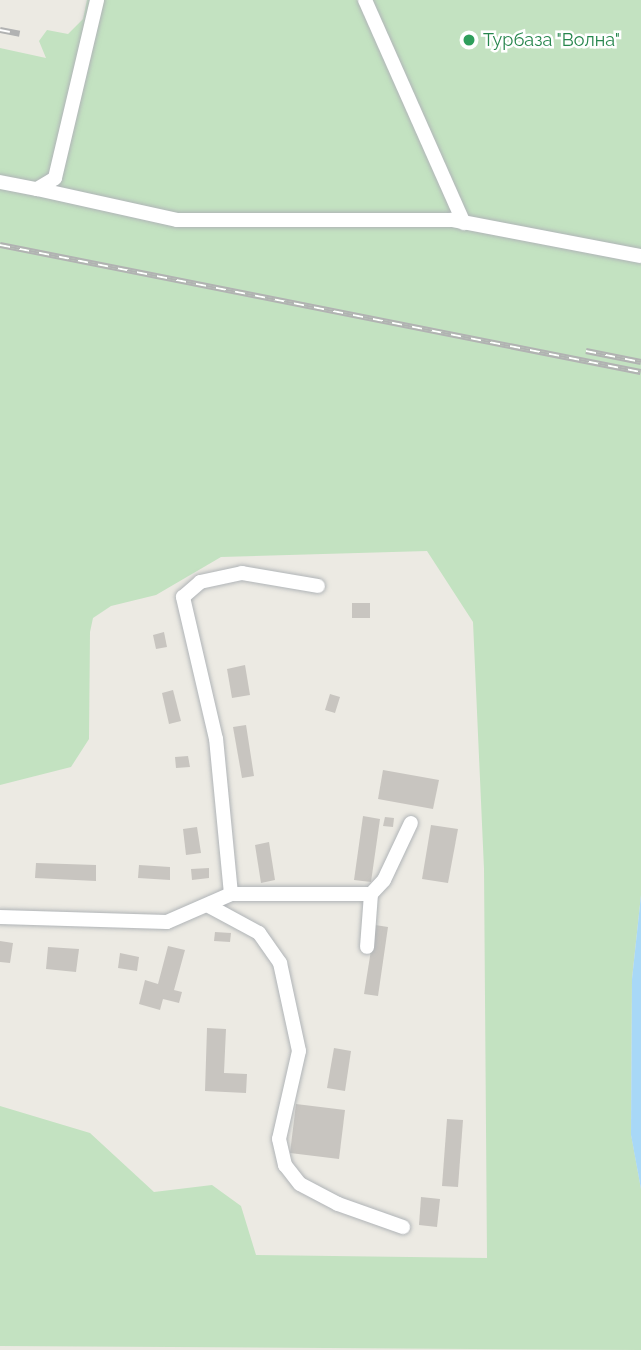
<!DOCTYPE html>
<meta charset="utf-8">
<style>
body{margin:0}
#map{position:relative;width:641px;height:1350px;overflow:hidden;background:#eceae3;font-family:Raleway,sans-serif}
div>[style]{position:absolute}
[style*='--x']{left:calc(var(--x)*1px);top:calc(var(--y)*1px);width:calc(var(--w)*1px);rotate:calc(var(--a)*1deg)}
.green>*{inset:0;background:#c3e2c1}
.water>*{inset:0;background:#a8d8f7}
.building>*{inset:0;background:#c8c5c0}
.roads{filter:drop-shadow(0 0 2px #b0b4b7) drop-shadow(0 0 2px #b0b4b7)}
.minor>*{height:14px;margin:-7px;padding:0 7px;transform-origin:7px;border-radius:7px;background:#fff}
.rail>*{height:6px;margin-top:-3px;transform-origin:0;background:repeating-linear-gradient(90deg,#fff 0 10px,#b1b2b2 0 20px);box-sizing:border-box;border-block:2px solid #b1b2b2}
.dots>*{width:19px;height:19px;translate:-50% -50%;box-sizing:border-box;border:4px solid #fff;border-radius:50%}
span{translate:-50% -50%;white-space:nowrap;text-align:center;line-height:1.15;-webkit-text-stroke:5px #fff;paint-order:stroke}
.leisure-label{font-size:18px;color:#27864d}
.left{translate:0 -50%;text-align:left}
</style>
<div id="map">
<div class="green">
<i style="clip-path:polygon(87px 0,641px 0,641px 895px,632px 979px,631px 1134px,641px 1189px,641px 1350px,0 1346px,0 1106px,90px 1133px,154px 1192px,212px 1185px,241px 1206px,256px 1255px,487px 1258px,484px 869px,473px 622px,427px 551px,221px 557px,156px 595px,111px 606px,93px 618px,90px 632px,89px 739px,71px 767px,0 785px,0 48px,46px 58px,39px 41px,47px 30px,68px 34px,83px 19px)"></i>
</div>
<div class="water">
<i style="clip-path:polygon(641px 895px,641px 1189px,631px 1135px,632px 979px)"></i>
</div>
<div class="building">
<i style="clip-path:polygon(352px 603px,370px 603px,370px 618px,352px 618px)"></i>
<i style="clip-path:polygon(164px 632px,167px 647px,156px 649px,153px 635px)"></i>
<i style="clip-path:polygon(245px 665px,250px 695px,232px 698px,227px 669px)"></i>
<i style="clip-path:polygon(173px 690px,181px 721px,169px 724px,162px 693px)"></i>
<i style="clip-path:polygon(330px 694px,340px 697px,335px 713px,325px 710px)"></i>
<i style="clip-path:polygon(246px 725px,254px 776px,242px 778px,233px 727px)"></i>
<i style="clip-path:polygon(188px 756px,190px 767px,176px 768px,175px 757px)"></i>
<i style="clip-path:polygon(383px 770px,439px 780px,433px 809px,378px 799px)"></i>
<i style="clip-path:polygon(363px 816px,380px 819px,371px 882px,354px 880px)"></i>
<i style="clip-path:polygon(385px 817px,394px 818px,393px 827px,383px 826px)"></i>
<i style="clip-path:polygon(431px 825px,458px 829px,448px 883px,422px 879px)"></i>
<i style="clip-path:polygon(197px 827px,201px 853px,186px 855px,183px 829px)"></i>
<i style="clip-path:polygon(269px 842px,275px 880px,261px 883px,255px 845px)"></i>
<i style="clip-path:polygon(36px 863px,96px 865px,96px 881px,35px 878px)"></i>
<i style="clip-path:polygon(139px 865px,170px 867px,170px 880px,138px 878px)"></i>
<i style="clip-path:polygon(209px 868px,209px 878px,192px 880px,191px 869px)"></i>
<i style="clip-path:polygon(375px 925px,388px 927px,378px 996px,364px 994px)"></i>
<i style="clip-path:polygon(215px 932px,231px 933px,230px 942px,214px 941px)"></i>
<i style="clip-path:polygon(0 941px,13px 943px,10px 963px,0 962px)"></i>
<i style="clip-path:polygon(168px 946px,185px 950px,174px 990px,182px 992px,179px 1003px,163px 999px,160px 1010px,139px 1004px,145px 980px,158px 984px)"></i>
<i style="clip-path:polygon(48px 947px,79px 949px,76px 972px,46px 969px)"></i>
<i style="clip-path:polygon(120px 953px,139px 957px,137px 971px,118px 968px)"></i>
<i style="clip-path:polygon(207px 1028px,226px 1029px,224px 1073px,247px 1074px,246px 1093px,205px 1091px)"></i>
<i style="clip-path:polygon(334px 1048px,351px 1051px,345px 1091px,327px 1088px)"></i>
<i style="clip-path:polygon(296px 1104px,345px 1110px,339px 1159px,290px 1153px)"></i>
<i style="clip-path:polygon(447px 1119px,463px 1120px,458px 1187px,442px 1186px)"></i>
<i style="clip-path:polygon(421px 1197px,440px 1199px,437px 1227px,419px 1225px)"></i>
</div>
<div class="roads">
<div class="minor">
<i style="--x:365;--y:0;--w:244;--a:66.1"></i>
<i style="--x:0;--y:182;--w:38;--a:11"></i>
<i style="--x:37;--y:189;--w:21;--a:-31"></i>
<i style="--x:55;--y:178;--w:183;--a:-76.7"></i>
<i style="--x:37;--y:189;--w:143;--a:12.5"></i>
<i style="--x:177;--y:220;--w:275;--a:0"></i>
<i style="--x:452;--y:220;--w:192;--a:10.8"></i>
<i style="--x:231;--y:894;--w:140;--a:0"></i>
<i style="--x:371;--y:894;--w:53;--a:94.3"></i>
<i style="--x:371;--y:894;--w:19;--a:-47"></i>
<i style="--x:384;--y:880;--w:63;--a:-64.7"></i>
<i style="--x:209;--y:906;--w:57;--a:28.4"></i>
<i style="--x:259;--y:933;--w:37;--a:55"></i>
<i style="--x:280;--y:963;--w:90;--a:77.8"></i>
<i style="--x:299;--y:1051;--w:90;--a:102.8"></i>
<i style="--x:279;--y:1139;--w:27;--a:77"></i>
<i style="--x:285;--y:1165;--w:24;--a:52"></i>
<i style="--x:300;--y:1184;--w:43;--a:27.8"></i>
<i style="--x:338;--y:1204;--w:69;--a:19.5"></i>
<i style="--x:0;--y:917;--w:167;--a:1.7"></i>
<i style="--x:167;--y:922;--w:70;--a:-23.6"></i>
<i style="--x:231;--y:894;--w:156;--a:-95.5"></i>
<i style="--x:216;--y:739;--w:146;--a:-103.1"></i>
<i style="--x:183;--y:597;--w:23;--a:-41"></i>
<i style="--x:200;--y:582;--w:43;--a:-12.1"></i>
<i style="--x:242;--y:573;--w:77;--a:9.7"></i>
</div>
</div>
<div class="rail">
<i style="--x:0;--y:30;--w:20;--a:11"></i>
<i style="--x:0;--y:245;--w:653;--a:11.21"></i>
<i style="--x:586;--y:351;--w:56;--a:11.3"></i>
</div>
<div class="dots">
<i style="left:469px;top:40px;background:#2e9e5b"></i>
</div>
<div class="leisure-label">
<span class="left" style="left:483px;top:40px">Турбаза "Волна"</span>
</div>
</div>
